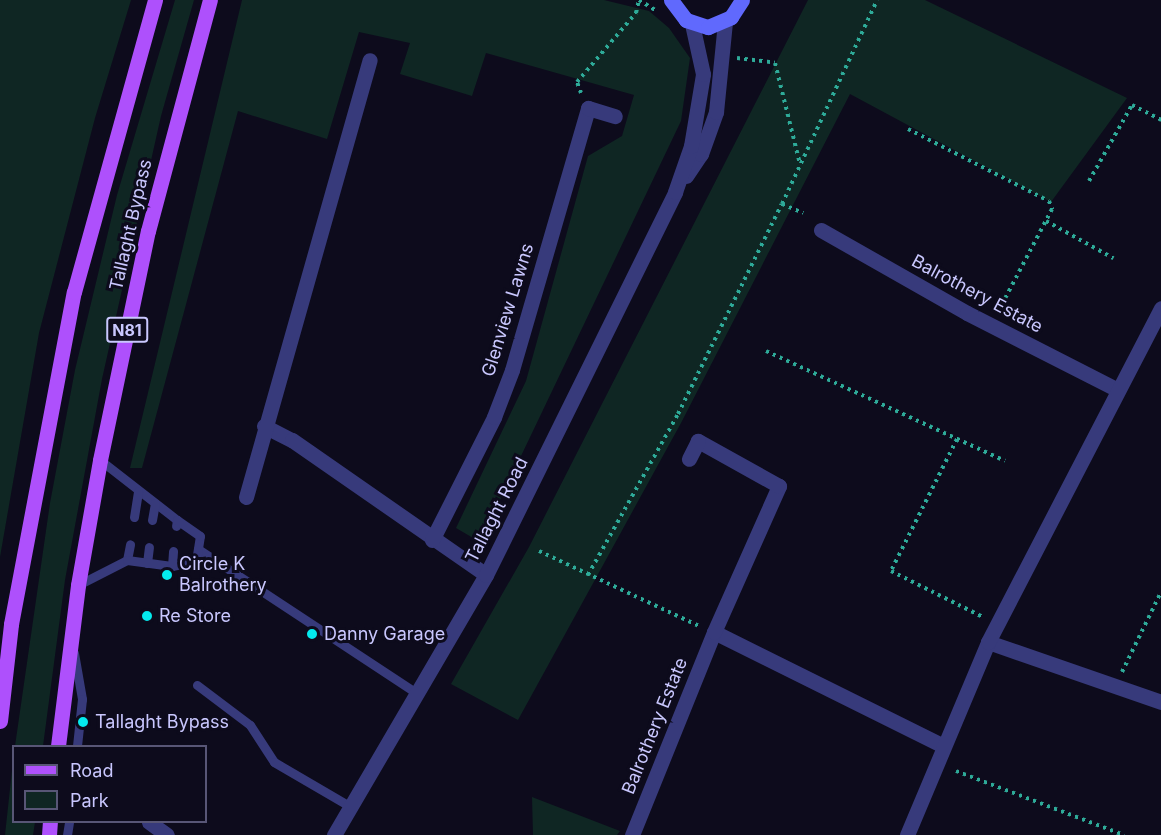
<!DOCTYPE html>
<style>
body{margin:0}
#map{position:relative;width:1161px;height:835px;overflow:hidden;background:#0d0b1c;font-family:Inter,sans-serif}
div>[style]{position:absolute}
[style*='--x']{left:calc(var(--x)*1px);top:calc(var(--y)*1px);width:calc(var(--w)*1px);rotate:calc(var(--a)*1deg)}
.green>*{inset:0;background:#0f2623}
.path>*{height:4px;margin-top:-2px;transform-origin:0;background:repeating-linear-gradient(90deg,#2eab99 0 3px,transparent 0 7.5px)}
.lane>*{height:9px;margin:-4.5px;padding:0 4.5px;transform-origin:4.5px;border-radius:4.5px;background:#373a7b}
.street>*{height:15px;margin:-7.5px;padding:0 7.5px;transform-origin:7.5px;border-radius:7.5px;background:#373a7b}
.secondary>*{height:15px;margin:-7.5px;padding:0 7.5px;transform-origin:7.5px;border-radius:7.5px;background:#6069fd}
.primary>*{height:15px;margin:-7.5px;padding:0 7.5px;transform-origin:7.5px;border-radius:7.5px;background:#ae50fc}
.dots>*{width:16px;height:16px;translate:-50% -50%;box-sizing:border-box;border:3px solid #0d0b1c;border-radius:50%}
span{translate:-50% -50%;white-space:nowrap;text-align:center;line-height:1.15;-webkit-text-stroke:6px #0d0b1c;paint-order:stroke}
.shield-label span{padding:2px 4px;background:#0d0b1c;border:2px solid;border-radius:4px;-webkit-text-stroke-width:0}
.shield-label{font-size:16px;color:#c9c7fe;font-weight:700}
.street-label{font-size:18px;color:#c9c7fe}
.poi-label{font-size:18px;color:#c9c7fe}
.left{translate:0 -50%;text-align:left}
.legend{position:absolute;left:12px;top:745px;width:195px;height:78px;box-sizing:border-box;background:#0d0b1c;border:2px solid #585676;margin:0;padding:8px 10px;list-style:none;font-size:18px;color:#c9c7fe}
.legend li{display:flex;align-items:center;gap:12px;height:30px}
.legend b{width:30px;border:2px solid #585676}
</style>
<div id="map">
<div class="green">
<i style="clip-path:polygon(0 0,131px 0,95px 118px,39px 333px,0 557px)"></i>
<i style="clip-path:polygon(175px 0,194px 0,161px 116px,102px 379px,65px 580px,43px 746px,15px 746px,50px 503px,75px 370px,117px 195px)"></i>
<i style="clip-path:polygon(242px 0,604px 0,649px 11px,669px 28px,690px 58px,681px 121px,480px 542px,456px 528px,526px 381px,588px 156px,622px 136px,634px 95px,486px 53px,472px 96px,400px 74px,410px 43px,359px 32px,327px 139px,238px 111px,142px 468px,130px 468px)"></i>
<i style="clip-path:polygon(808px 0,925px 0,1127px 98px,1051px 202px,850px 94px,681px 423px,518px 720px,451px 684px,529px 547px)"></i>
<i style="clip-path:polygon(13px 761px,14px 822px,35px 822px,33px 835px,5px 835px)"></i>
<i style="clip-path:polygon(532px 797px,620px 831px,617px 835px,533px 835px)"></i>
</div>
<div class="path">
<i style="--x:639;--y:0;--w:19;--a:32"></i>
<i style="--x:737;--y:58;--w:38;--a:7"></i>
<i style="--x:775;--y:63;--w:104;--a:76.1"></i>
<i style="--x:581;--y:93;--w:12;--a:-110"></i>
<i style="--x:577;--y:82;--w:91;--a:-49.5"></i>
<i style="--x:636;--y:13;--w:13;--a:-77"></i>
<i style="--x:908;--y:129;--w:158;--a:27.1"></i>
<i style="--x:1049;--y:201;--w:9;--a:69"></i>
<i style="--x:1052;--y:209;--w:112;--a:117.7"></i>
<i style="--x:1089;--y:181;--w:87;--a:-60.5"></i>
<i style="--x:1132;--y:105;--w:33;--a:27"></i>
<i style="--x:782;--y:204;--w:225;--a:-65"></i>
<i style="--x:1046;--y:221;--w:77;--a:28.9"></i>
<i style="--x:766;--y:351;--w:263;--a:24.7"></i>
<i style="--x:957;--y:439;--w:148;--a:116.6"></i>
<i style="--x:891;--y:571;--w:103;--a:26.6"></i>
<i style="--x:539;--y:551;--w:177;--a:25.1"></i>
<i style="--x:588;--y:575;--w:184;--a:-60.8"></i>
<i style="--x:678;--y:414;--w:234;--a:-63.7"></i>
<i style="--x:782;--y:204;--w:23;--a:23"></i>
<i style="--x:1122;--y:672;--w:89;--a:-64"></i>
<i style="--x:956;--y:771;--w:180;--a:20.9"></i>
</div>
<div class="lane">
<i style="--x:100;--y:460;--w:98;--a:37.9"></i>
<i style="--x:177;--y:520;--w:6;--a:99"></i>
<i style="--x:134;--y:517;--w:26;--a:-81"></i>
<i style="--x:152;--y:520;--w:17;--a:-80"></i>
<i style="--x:198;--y:549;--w:263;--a:33.4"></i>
<i style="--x:127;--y:560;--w:16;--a:-79"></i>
<i style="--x:147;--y:563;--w:16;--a:-83"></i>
<i style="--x:172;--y:566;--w:25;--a:-12"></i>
<i style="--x:196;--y:561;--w:25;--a:-81"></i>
<i style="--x:200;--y:536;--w:28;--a:-145"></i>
<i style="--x:78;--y:585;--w:55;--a:-27"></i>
<i style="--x:127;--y:560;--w:45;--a:7.6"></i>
<i style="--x:172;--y:566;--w:15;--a:-86"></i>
<i style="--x:74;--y:653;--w:47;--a:80.1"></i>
<i style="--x:82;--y:699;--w:47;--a:96.1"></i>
<i style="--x:197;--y:685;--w:66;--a:37"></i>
<i style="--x:250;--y:725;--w:44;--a:57"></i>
<i style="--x:274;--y:762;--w:89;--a:30.3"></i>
<i style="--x:67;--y:835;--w:13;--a:-81"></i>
</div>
<div class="street">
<i style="--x:686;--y:176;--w:27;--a:-56"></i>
<i style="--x:701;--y:154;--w:45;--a:-70.3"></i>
<i style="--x:716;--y:112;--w:90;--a:-84.3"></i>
<i style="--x:821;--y:230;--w:168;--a:29.6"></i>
<i style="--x:967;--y:313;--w:167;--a:27"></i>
<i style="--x:264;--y:426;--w:31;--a:27"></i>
<i style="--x:292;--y:440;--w:236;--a:34.8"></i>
<i style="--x:246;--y:497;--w:454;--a:-74.2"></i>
<i style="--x:432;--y:540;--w:138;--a:-63.2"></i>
<i style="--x:494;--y:417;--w:50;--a:-69"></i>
<i style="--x:512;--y:370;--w:273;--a:-73.8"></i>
<i style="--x:588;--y:108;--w:28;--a:17"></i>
<i style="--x:714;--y:632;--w:254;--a:26.4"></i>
<i style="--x:988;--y:642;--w:183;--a:19.1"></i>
<i style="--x:149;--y:822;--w:22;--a:36"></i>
<i style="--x:334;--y:835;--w:301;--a:-59.7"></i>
<i style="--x:486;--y:575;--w:427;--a:-63.7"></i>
<i style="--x:675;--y:192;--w:49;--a:-70.8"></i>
<i style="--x:691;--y:146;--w:73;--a:-80.5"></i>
<i style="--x:703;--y:74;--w:51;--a:-102.4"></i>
<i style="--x:632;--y:835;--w:219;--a:-68"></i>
<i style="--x:714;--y:632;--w:160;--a:-66"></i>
<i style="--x:779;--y:486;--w:93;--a:-150.9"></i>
<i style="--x:698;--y:441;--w:20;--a:117"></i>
<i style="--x:907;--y:835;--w:209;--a:-67.2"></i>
<i style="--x:988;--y:642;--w:376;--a:-62.6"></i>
</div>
<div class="secondary">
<i style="--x:671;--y:0;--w:25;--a:53"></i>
<i style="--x:686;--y:20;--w:23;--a:18"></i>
<i style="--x:708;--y:27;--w:25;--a:-23"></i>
<i style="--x:731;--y:17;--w:20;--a:-57"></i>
</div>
<div class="primary">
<i style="--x:0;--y:721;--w:98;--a:-83.5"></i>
<i style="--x:11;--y:624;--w:338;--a:-79.3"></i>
<i style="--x:74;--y:292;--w:303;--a:-74.5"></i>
<i style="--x:58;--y:746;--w:162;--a:-82.9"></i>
<i style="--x:78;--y:585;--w:127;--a:-80"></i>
<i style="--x:100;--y:460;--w:234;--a:-78.2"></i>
<i style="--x:148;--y:231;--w:239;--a:-75"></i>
<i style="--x:49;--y:835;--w:13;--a:-86"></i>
</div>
<div class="dots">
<i style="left:167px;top:575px;background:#04eaee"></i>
<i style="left:147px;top:616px;background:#04eaee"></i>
<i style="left:312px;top:634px;background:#04eaee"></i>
<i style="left:83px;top:722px;background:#04eaee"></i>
</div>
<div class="shield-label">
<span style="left:127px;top:330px">N81</span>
</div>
<div class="street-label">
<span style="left:131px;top:225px;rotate:-77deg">Tallaght Bypass</span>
<span style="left:977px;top:294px;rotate:28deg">Balrothery Estate</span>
<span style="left:508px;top:310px;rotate:-73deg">Glenview Lawns</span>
<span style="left:497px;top:510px;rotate:-63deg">Tallaght Road</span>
<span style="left:655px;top:726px;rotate:-68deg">Balrothery Estate</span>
</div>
<div class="poi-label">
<span class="left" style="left:179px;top:575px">Circle K<br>Balrothery</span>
<span class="left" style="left:159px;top:616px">Re Store</span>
<span class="left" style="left:324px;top:634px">Danny Garage</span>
<span class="left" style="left:95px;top:722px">Tallaght Bypass</span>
</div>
<ul class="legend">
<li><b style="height:8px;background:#ae50fc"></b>Road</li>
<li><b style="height:16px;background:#0f2623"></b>Park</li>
</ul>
</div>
